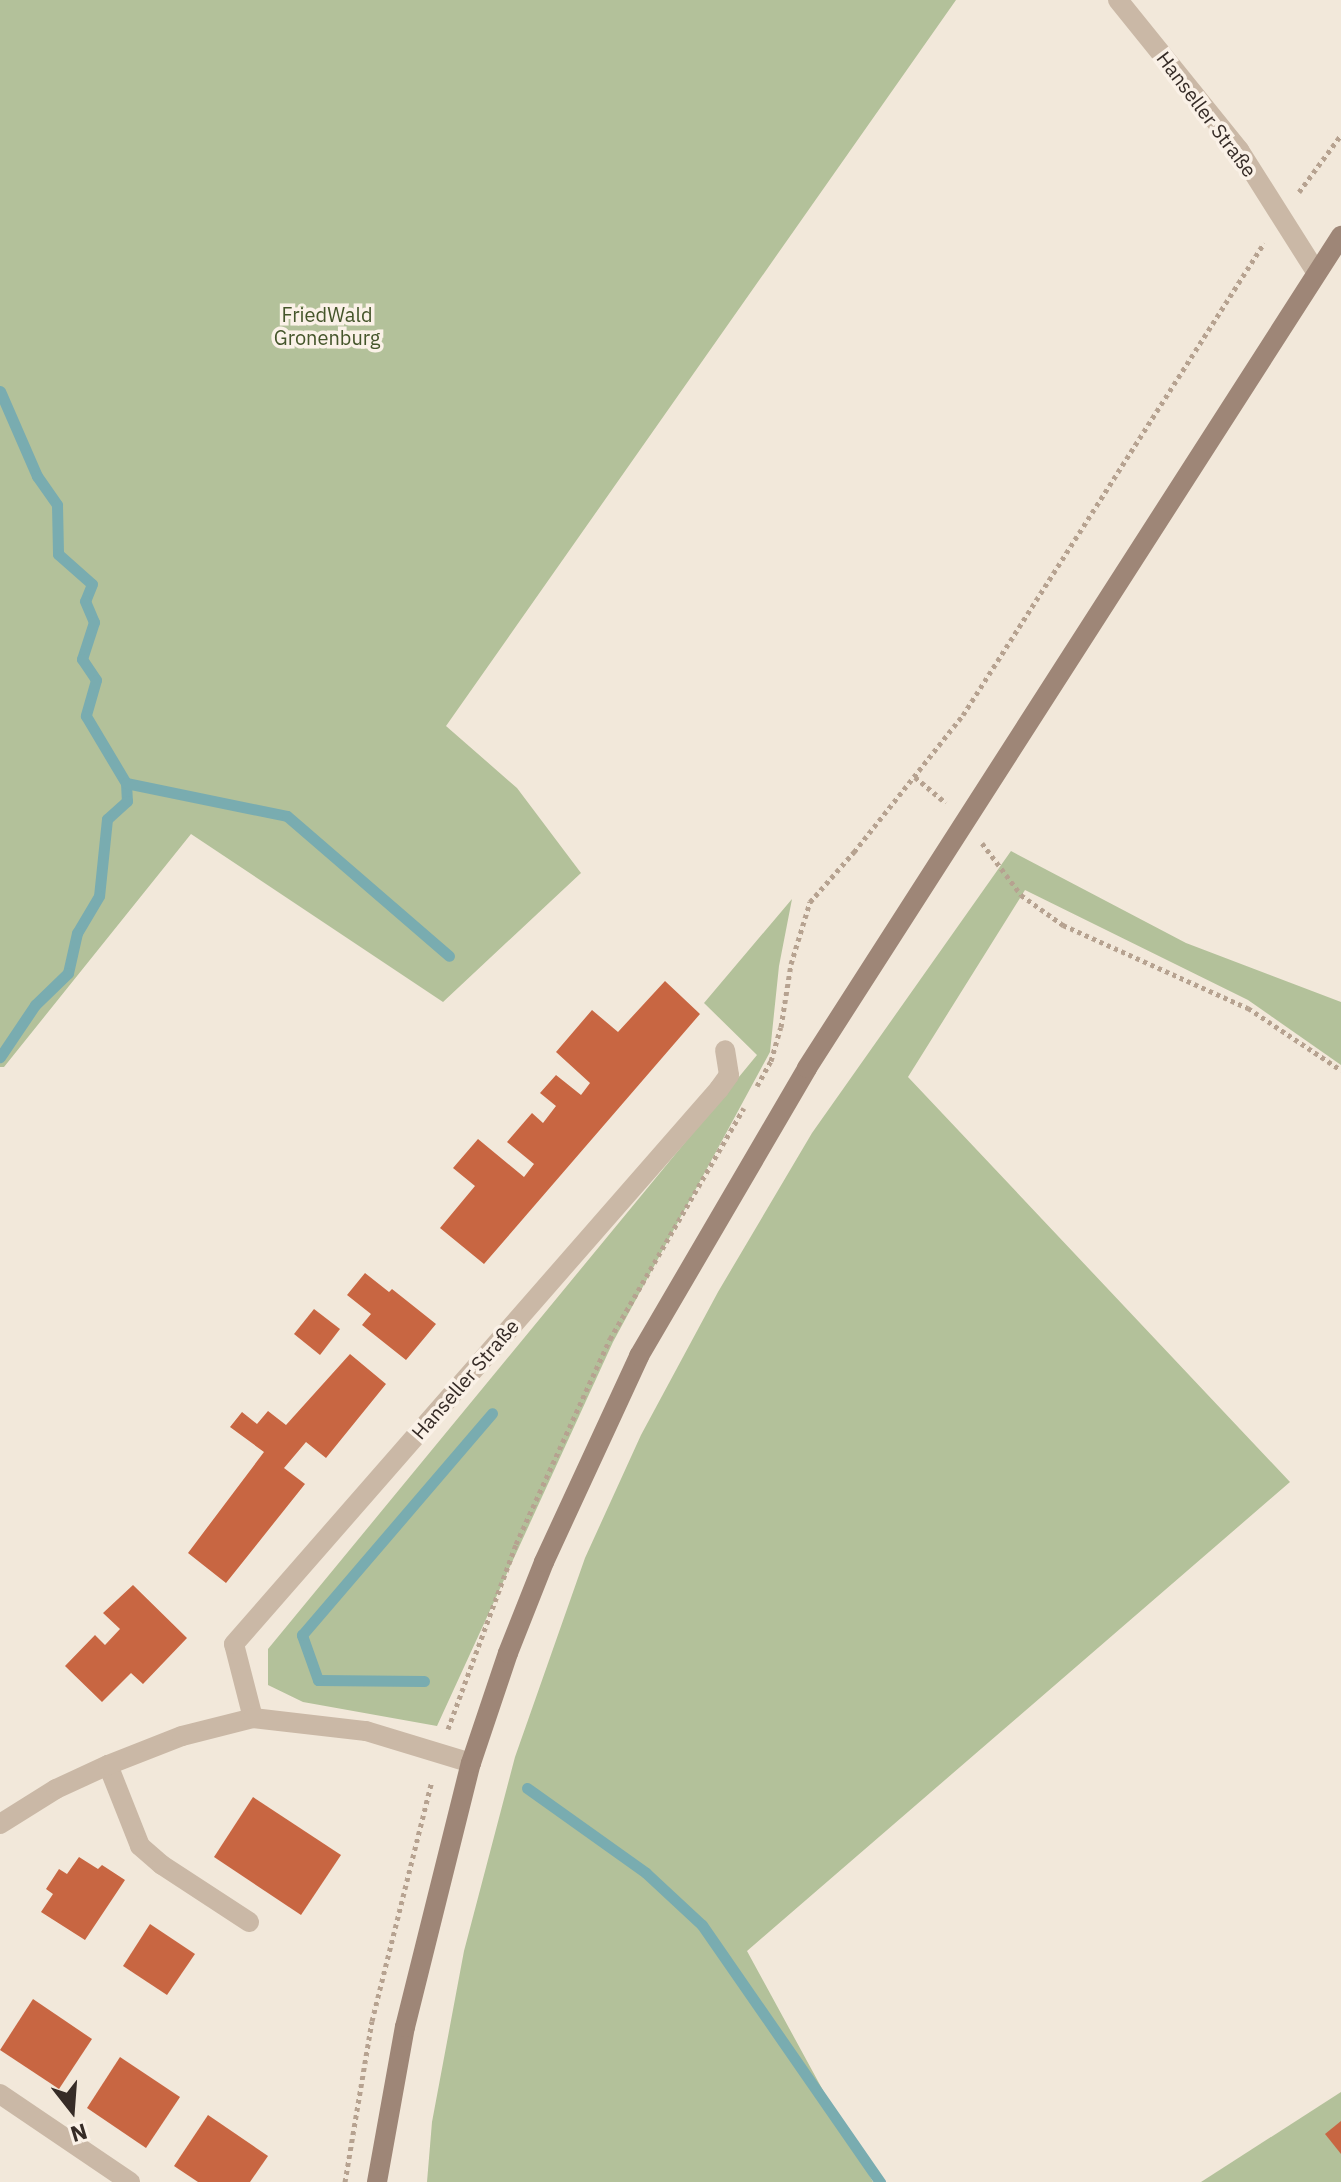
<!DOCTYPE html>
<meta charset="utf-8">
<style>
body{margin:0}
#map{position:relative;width:1341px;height:2182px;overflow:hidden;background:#f2e8da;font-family:"IBM Plex Sans",sans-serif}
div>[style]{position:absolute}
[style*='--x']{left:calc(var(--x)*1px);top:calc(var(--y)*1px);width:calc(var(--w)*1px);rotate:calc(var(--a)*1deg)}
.green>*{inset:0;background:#b3c19a}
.stream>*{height:11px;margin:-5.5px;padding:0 5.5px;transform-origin:5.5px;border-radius:5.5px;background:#79acb0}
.building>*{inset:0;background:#c86642}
.path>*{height:5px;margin-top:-2.5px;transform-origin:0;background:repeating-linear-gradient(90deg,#b6a290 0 4px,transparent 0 8px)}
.lane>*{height:20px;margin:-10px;padding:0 10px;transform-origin:10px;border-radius:10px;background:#cab8a6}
.street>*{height:20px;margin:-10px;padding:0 10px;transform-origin:10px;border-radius:10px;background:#cab8a6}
.secondary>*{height:20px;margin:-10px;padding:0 10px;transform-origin:10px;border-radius:10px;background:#9e8677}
span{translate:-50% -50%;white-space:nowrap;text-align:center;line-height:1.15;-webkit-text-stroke:7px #faf1e7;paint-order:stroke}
.street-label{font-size:20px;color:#362c27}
.park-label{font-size:20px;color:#44552a}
.north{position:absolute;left:32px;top:2070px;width:80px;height:80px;-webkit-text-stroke:6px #faf1e7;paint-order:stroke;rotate:163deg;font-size:22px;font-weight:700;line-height:32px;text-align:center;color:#362c27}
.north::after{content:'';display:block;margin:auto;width:28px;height:36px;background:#362c27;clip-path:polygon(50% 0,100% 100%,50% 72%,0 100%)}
</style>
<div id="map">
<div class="green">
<i style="clip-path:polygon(0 0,956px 0,446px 726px,517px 788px,581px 873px,443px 1002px,191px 834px,4px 1067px,0 1067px)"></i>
<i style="clip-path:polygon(1011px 851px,1186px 943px,1341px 1002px,1341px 1065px,1248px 1000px,1025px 890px,908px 1077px,1290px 1482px,747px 1951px,873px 2182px,427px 2182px,432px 2122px,464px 1951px,515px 1757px,585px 1558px,641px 1435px,718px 1292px,812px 1133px)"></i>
<i style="clip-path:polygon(792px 899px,779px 966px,770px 1052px,613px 1342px,437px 1726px,303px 1702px,268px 1685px,268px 1649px,757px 1055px,704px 1003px)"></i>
<i style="clip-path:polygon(1341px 2092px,1341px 2182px,1201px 2182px)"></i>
</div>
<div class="stream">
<i style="--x:0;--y:391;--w:93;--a:66.5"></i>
<i style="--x:37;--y:476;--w:35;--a:55"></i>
<i style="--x:57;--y:505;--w:49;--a:88.8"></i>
<i style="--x:58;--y:554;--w:45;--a:41.4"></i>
<i style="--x:92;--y:584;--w:18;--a:112"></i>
<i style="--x:85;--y:601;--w:23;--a:67"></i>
<i style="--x:94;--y:622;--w:39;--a:108"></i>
<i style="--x:82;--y:659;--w:25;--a:56"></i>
<i style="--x:96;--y:680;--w:37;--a:106"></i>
<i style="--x:86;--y:716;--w:78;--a:59.2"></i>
<i style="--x:126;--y:783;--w:18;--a:87"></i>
<i style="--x:127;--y:801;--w:27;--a:138"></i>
<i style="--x:107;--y:819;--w:77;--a:95.9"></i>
<i style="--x:99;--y:896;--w:43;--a:120.7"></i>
<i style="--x:77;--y:933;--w:41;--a:102.7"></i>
<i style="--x:68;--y:973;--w:46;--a:135.9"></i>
<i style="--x:35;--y:1005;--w:63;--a:123.9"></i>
<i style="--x:126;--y:783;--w:164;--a:11.6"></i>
<i style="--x:287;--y:816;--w:214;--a:40.8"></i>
<i style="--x:424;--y:1681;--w:106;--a:-179.5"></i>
<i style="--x:318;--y:1680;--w:48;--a:-109.6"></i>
<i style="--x:302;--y:1635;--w:292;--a:-49.4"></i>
<i style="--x:527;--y:1788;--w:146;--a:35.5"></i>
<i style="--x:646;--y:1873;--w:76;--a:42.9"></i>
<i style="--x:702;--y:1925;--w:313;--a:55.3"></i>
</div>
<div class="building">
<i style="clip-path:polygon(665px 981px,700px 1014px,484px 1264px,440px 1228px,475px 1186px,453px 1168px,478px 1139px,524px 1177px,534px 1164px,507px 1142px,532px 1113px,543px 1123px,556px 1106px,540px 1093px,556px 1075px,581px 1095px,590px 1083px,556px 1052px,592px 1010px,618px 1032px)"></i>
<i style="clip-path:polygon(365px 1273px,389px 1292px,392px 1289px,436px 1324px,406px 1360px,362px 1325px,371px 1314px,347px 1295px)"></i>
<i style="clip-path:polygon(314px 1309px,340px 1329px,320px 1355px,294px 1334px)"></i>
<i style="clip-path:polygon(350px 1354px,386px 1384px,326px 1458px,306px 1442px,284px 1468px,305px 1484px,226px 1583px,188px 1553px,264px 1452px,230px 1427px,242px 1412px,257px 1424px,268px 1411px,286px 1425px)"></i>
<i style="clip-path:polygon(133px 1585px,187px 1638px,143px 1684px,131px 1673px,102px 1702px,65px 1666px,95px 1635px,105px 1645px,120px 1629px,103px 1613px)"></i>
<i style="clip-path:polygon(253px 1797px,341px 1855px,301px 1915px,214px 1857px)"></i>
<i style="clip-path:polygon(79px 1857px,98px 1869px,102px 1865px,125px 1880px,85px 1940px,41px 1912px,53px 1894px,46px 1889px,59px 1869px,67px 1874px)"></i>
<i style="clip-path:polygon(150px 1924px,195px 1954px,167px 1995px,123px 1966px)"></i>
<i style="clip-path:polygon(33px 1999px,92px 2039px,59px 2089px,0 2050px)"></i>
<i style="clip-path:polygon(120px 2057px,180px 2097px,146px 2148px,87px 2108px)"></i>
<i style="clip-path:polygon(208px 2115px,268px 2156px,250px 2182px,198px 2182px,174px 2166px)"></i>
<i style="clip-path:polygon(1341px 2121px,1341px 2154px,1325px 2134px)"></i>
</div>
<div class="path">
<i style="--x:1299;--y:192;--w:71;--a:-53.6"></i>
<i style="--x:915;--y:777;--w:40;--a:40"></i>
<i style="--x:982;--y:843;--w:65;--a:53.1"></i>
<i style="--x:1021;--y:895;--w:52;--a:35.5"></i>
<i style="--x:1063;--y:925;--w:203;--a:24.2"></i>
<i style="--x:1248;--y:1008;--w:112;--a:33.7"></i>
<i style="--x:757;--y:1086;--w:29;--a:-61"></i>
<i style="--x:771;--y:1061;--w:35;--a:-74"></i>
<i style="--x:781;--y:1027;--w:64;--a:-81"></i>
<i style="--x:791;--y:964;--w:65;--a:-73"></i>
<i style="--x:810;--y:902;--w:67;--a:-48.7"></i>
<i style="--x:854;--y:852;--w:175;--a:-51.5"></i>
<i style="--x:963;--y:715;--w:560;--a:-57.47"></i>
<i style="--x:448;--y:1729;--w:197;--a:-69.8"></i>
<i style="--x:516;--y:1544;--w:226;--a:-65.4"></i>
<i style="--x:610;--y:1339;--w:267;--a:-59.9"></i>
<i style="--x:345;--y:2182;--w:163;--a:-80.5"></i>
<i style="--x:372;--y:2021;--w:247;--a:-76"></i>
</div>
<div class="lane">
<i style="--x:1118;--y:0;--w:193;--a:51.1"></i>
<i style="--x:1239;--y:150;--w:144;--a:57.7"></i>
</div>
<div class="street">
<i style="--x:253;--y:1718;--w:76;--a:-104.4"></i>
<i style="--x:234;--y:1644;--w:737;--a:-48.85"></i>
<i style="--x:719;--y:1089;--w:17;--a:-54"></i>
<i style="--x:729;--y:1075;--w:25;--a:-99"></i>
<i style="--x:108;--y:1765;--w:87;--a:68.4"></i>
<i style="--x:140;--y:1846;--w:29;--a:41"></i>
<i style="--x:162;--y:1865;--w:104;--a:33.2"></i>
<i style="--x:0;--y:1824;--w:66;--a:-32"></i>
<i style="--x:56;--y:1789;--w:57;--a:-24.8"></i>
<i style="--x:108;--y:1765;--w:79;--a:-21.4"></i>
<i style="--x:182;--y:1736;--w:73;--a:-14.2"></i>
<i style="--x:253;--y:1718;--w:114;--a:6.6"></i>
<i style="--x:366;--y:1731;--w:110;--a:16.9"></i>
<i style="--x:0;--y:2094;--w:157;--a:34.1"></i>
</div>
<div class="secondary">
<i style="--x:377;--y:2182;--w:158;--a:-79.8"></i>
<i style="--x:405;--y:2027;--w:272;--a:-76"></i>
<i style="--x:471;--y:1763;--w:116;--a:-71.4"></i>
<i style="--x:508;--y:1653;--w:98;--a:-68.4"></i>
<i style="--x:544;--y:1562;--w:227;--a:-65.2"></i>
<i style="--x:639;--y:1356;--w:333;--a:-59.7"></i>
<i style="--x:807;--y:1068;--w:989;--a:-57.31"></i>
</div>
<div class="street-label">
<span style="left:1207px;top:114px;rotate:53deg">Hanseller Straße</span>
<span style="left:465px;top:1379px;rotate:-49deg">Hanseller Straße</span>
</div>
<div class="park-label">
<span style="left:327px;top:326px">FriedWald<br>Gronenburg</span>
</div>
<div class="north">N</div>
</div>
